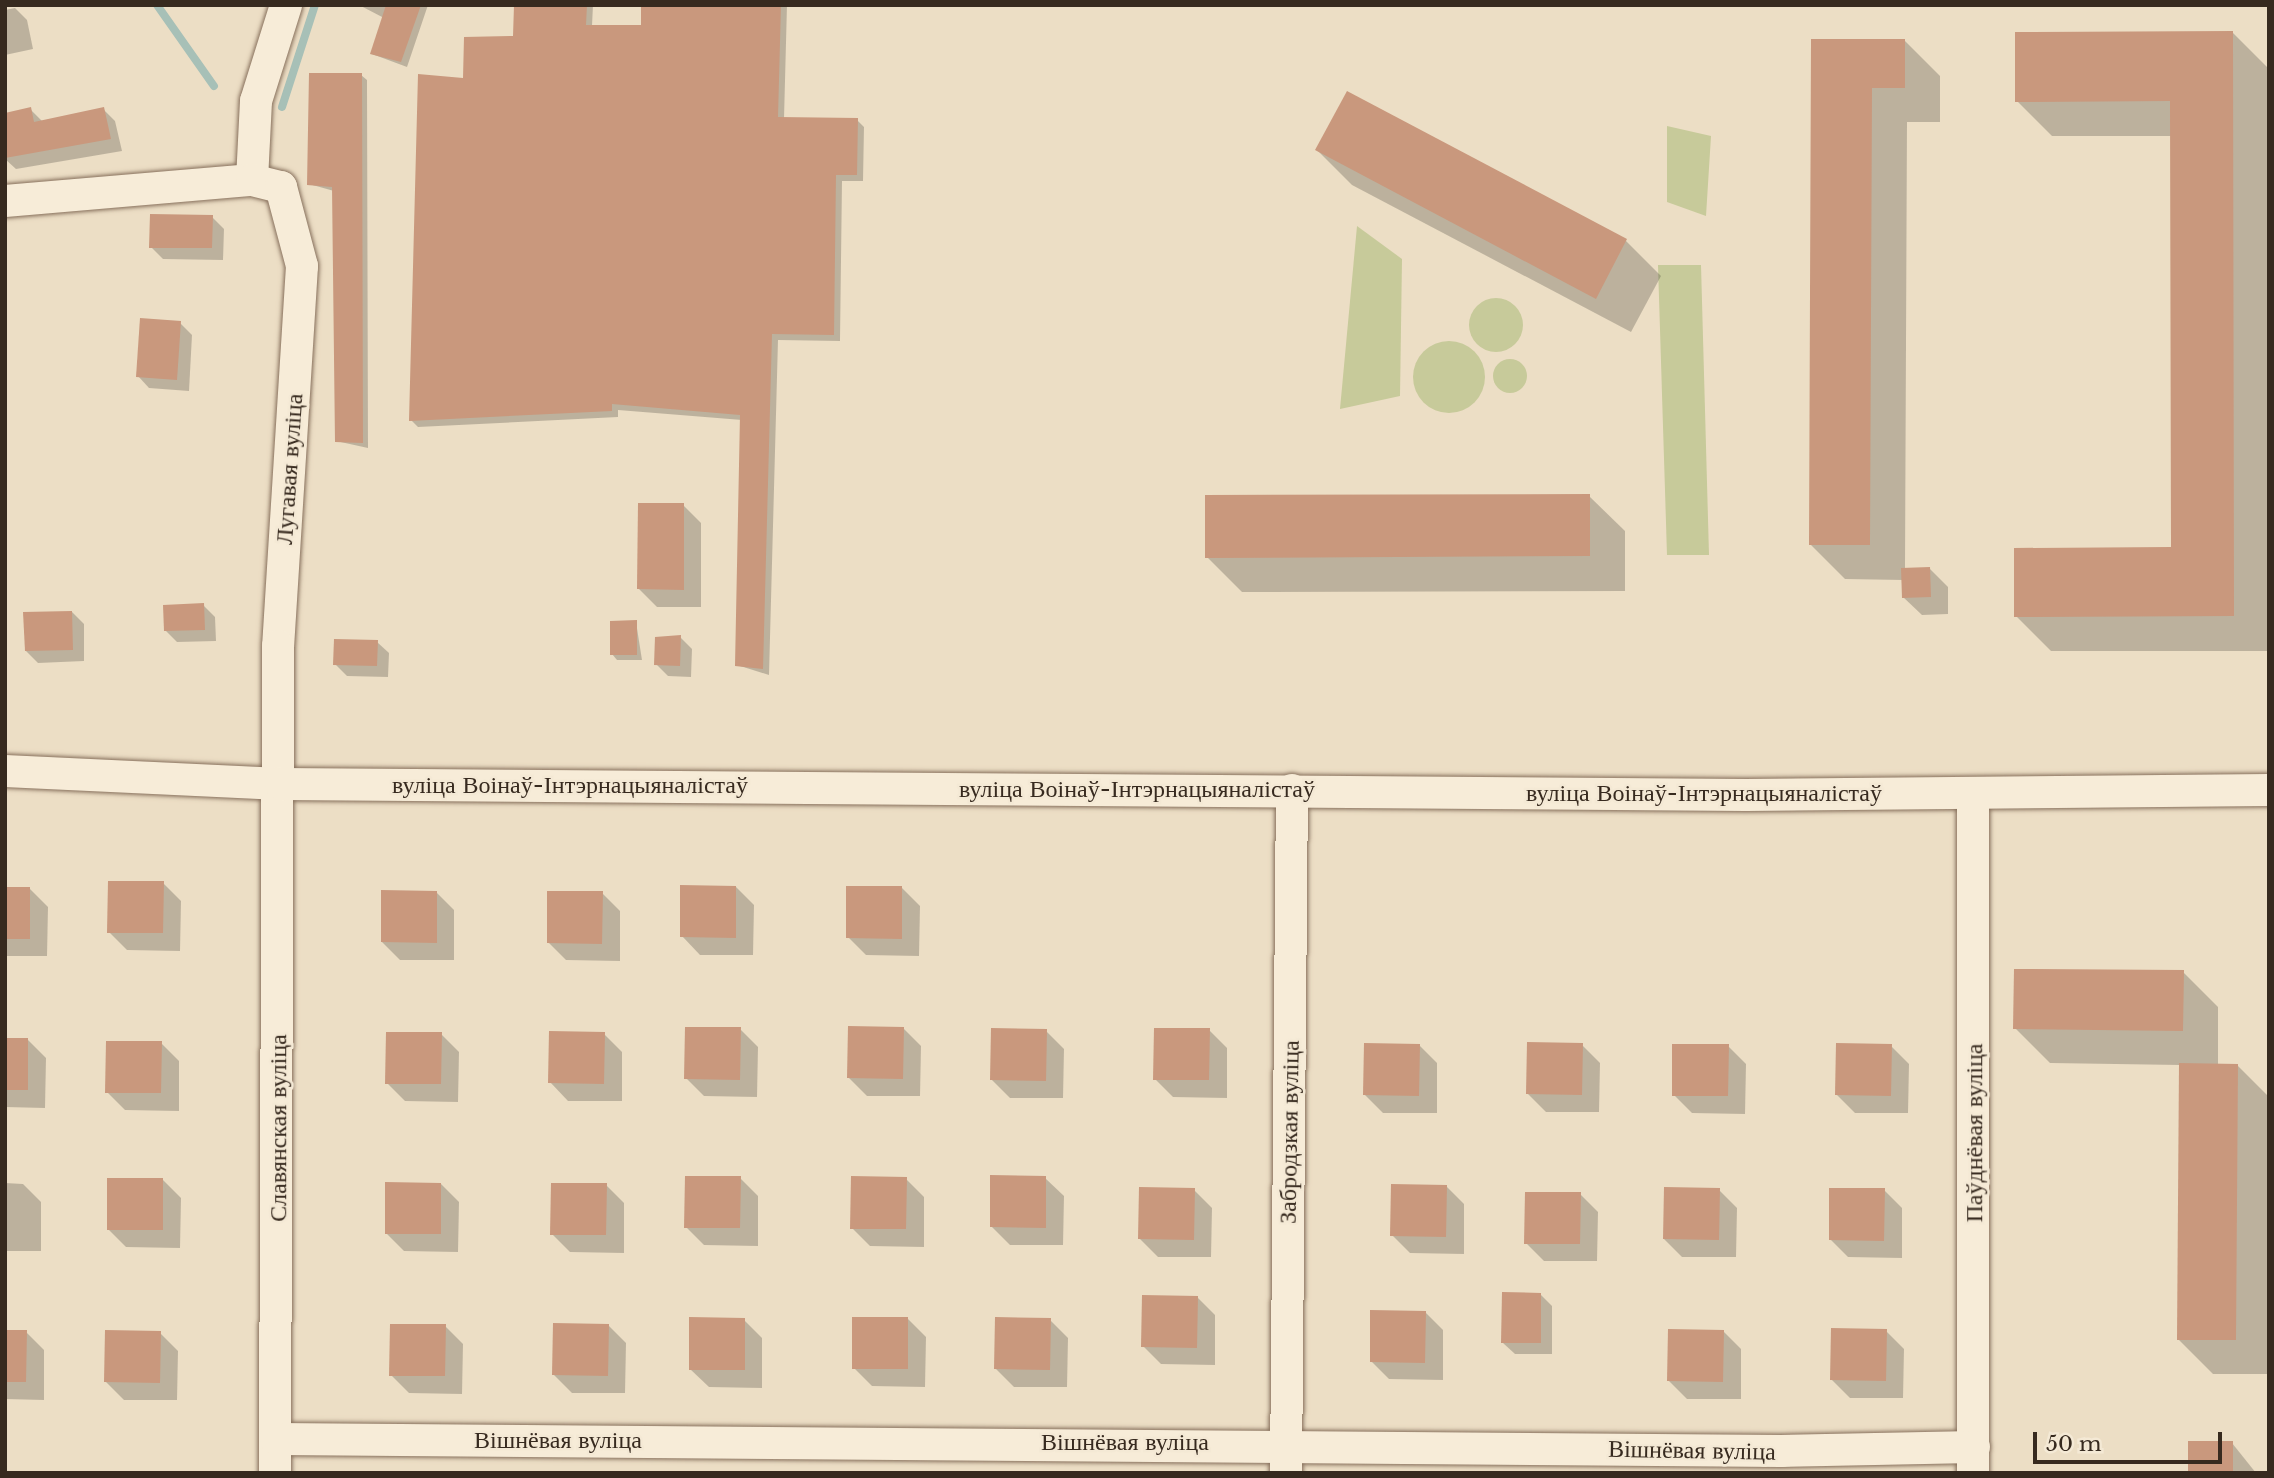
<!DOCTYPE html>
<meta charset="utf-8">
<style>
body{margin:0}
#map{position:relative;width:2274px;height:1478px;overflow:hidden;background:#ecdec5;font-family:"Libre Baskerville",serif}
div>[style]{position:absolute}
[style*='--x']{left:calc(var(--x)*1px);top:calc(var(--y)*1px);width:calc(var(--w)*1px);rotate:calc(var(--a)*1deg)}
.green>*{inset:0;background:#c7ca9a}
.round{border-radius:50%}
.shadow>*{inset:0;background:#0003}
.stream>*{height:8px;margin:-4px;padding:0 4px;transform-origin:4px;border-radius:4px;background:#a7c0b7}
.building>*{inset:0;background:#c9987d}
.roads{filter:drop-shadow(0 0 2px #87705c) drop-shadow(0 0 2px #87705c)}
.minor>*{height:32px;margin:-16px;padding:0 16px;transform-origin:16px;border-radius:16px;background:#f7ecd8}
span{translate:-50% -50%;white-space:nowrap;text-align:center;line-height:1.15;-webkit-text-stroke:5px #f4e9d5;paint-order:stroke}
.street-label{font-size:24px;color:#372a1f}
.frame{position:absolute;inset:0;border:7px solid #372a1f;pointer-events:none}
.scale{position:absolute;left:2033px;top:1432px;width:189px;height:32px;box-sizing:border-box;border:4px solid #372a1f;border-top:0;padding-left:9px;font-size:21px;line-height:24px;white-space:nowrap;color:#372a1f;-webkit-text-stroke:5px #f4e9d5;paint-order:stroke}
</style>
<div id="map">
<div class="green">
<i style="clip-path:polygon(1667px 126px,1711px 136px,1706px 216px,1667px 202px)"></i>
<i style="clip-path:polygon(1357px 226px,1402px 259px,1400px 396px,1340px 409px)"></i>
<i style="clip-path:polygon(1658px 265px,1701px 265px,1709px 555px,1667px 555px)"></i>
<i class="round" style="left:1469px;top:298px;width:54px;height:54px"></i>
<i class="round" style="left:1413px;top:341px;width:72px;height:72px"></i>
<i class="round" style="left:1493px;top:359px;width:34px;height:34px"></i>
</div>
<div class="shadow">
<i style="clip-path:polygon(359px 5px,428px 5px,407px 67px,372px 54px,384px 18px)"></i>
<i style="clip-path:polygon(516px 5px,593px 5px,592px 26px,643px 27px,643px 5px,787px 5px,784px 119px,857px 120px,864px 127px,863px 181px,842px 181px,840px 341px,778px 340px,769px 675px,737px 665px,742px 420px,618px 410px,618px 417px,418px 427px,411px 420px,465px 80px,515px 38px)"></i>
<i style="clip-path:polygon(15px 8px,27px 20px,33px 49px,5px 55px,5px 10px)"></i>
<i style="clip-path:polygon(2233px 33px,2268px 68px,2269px 651px,2051px 651px,2016px 616px,2173px 549px,2172px 136px,2052px 136px,2017px 101px)"></i>
<i style="clip-path:polygon(1812px 41px,1905px 41px,1940px 76px,1940px 122px,1907px 122px,1905px 570px,1930px 569px,1948px 587px,1948px 614px,1922px 615px,1903px 597px,1903px 580px,1845px 579px,1810px 544px)"></i>
<i style="clip-path:polygon(361px 75px,367px 80px,368px 448px,336px 441px,334px 191px,309px 184px)"></i>
<i style="clip-path:polygon(30px 109px,42px 121px,103px 109px,115px 121px,122px 151px,16px 169px,5px 159px,5px 114px)"></i>
<i style="clip-path:polygon(1317px 150px,1626px 241px,1661px 276px,1631px 332px,1352px 185px)"></i>
<i style="clip-path:polygon(212px 217px,224px 229px,223px 260px,163px 259px,151px 247px)"></i>
<i style="clip-path:polygon(180px 323px,192px 335px,189px 391px,149px 388px,138px 376px)"></i>
<i style="clip-path:polygon(1589px 496px,1625px 531px,1625px 591px,1242px 592px,1207px 557px)"></i>
<i style="clip-path:polygon(683px 505px,701px 523px,701px 607px,657px 607px,639px 589px)"></i>
<i style="clip-path:polygon(203px 605px,215px 617px,216px 641px,177px 642px,165px 630px)"></i>
<i style="clip-path:polygon(72px 612px,84px 624px,84px 661px,38px 663px,26px 651px)"></i>
<i style="clip-path:polygon(636px 622px,642px 660px,617px 660px,612px 654px)"></i>
<i style="clip-path:polygon(680px 637px,692px 649px,691px 677px,668px 676px,656px 664px)"></i>
<i style="clip-path:polygon(377px 642px,389px 653px,388px 677px,347px 676px,335px 664px)"></i>
<i style="clip-path:polygon(163px 883px,181px 901px,180px 951px,127px 950px,109px 932px)"></i>
<i style="clip-path:polygon(736px 887px,754px 905px,753px 955px,700px 955px,682px 936px)"></i>
<i style="clip-path:polygon(5px 888px,30px 889px,48px 907px,47px 956px,5px 956px)"></i>
<i style="clip-path:polygon(902px 888px,920px 906px,919px 956px,866px 955px,848px 937px)"></i>
<i style="clip-path:polygon(436px 892px,454px 910px,454px 960px,400px 960px,382px 942px)"></i>
<i style="clip-path:polygon(602px 893px,620px 911px,620px 961px,566px 960px,548px 942px)"></i>
<i style="clip-path:polygon(2183px 972px,2218px 1007px,2218px 1065px,2237px 1065px,2269px 1097px,2269px 1374px,2213px 1374px,2178px 1339px,2180px 1065px,2050px 1063px,2015px 1028px)"></i>
<i style="clip-path:polygon(903px 1028px,921px 1046px,920px 1096px,867px 1096px,849px 1078px)"></i>
<i style="clip-path:polygon(740px 1029px,758px 1047px,757px 1097px,704px 1096px,686px 1078px)"></i>
<i style="clip-path:polygon(1209px 1030px,1227px 1048px,1227px 1098px,1173px 1097px,1155px 1079px)"></i>
<i style="clip-path:polygon(1046px 1031px,1064px 1049px,1063px 1098px,1010px 1098px,992px 1080px)"></i>
<i style="clip-path:polygon(441px 1034px,459px 1052px,458px 1102px,405px 1101px,387px 1083px)"></i>
<i style="clip-path:polygon(604px 1034px,622px 1052px,622px 1101px,568px 1101px,550px 1082px)"></i>
<i style="clip-path:polygon(5px 1040px,28px 1040px,46px 1058px,45px 1108px,5px 1107px)"></i>
<i style="clip-path:polygon(161px 1043px,179px 1061px,179px 1111px,125px 1110px,107px 1092px)"></i>
<i style="clip-path:polygon(1419px 1045px,1437px 1063px,1437px 1113px,1383px 1113px,1365px 1095px)"></i>
<i style="clip-path:polygon(1582px 1045px,1600px 1063px,1599px 1112px,1546px 1112px,1528px 1094px)"></i>
<i style="clip-path:polygon(1728px 1046px,1746px 1064px,1745px 1114px,1692px 1113px,1674px 1095px)"></i>
<i style="clip-path:polygon(1891px 1046px,1909px 1064px,1908px 1113px,1855px 1113px,1837px 1095px)"></i>
<i style="clip-path:polygon(740px 1178px,758px 1196px,758px 1246px,704px 1245px,686px 1227px)"></i>
<i style="clip-path:polygon(1045px 1178px,1064px 1196px,1063px 1245px,1010px 1245px,992px 1227px)"></i>
<i style="clip-path:polygon(906px 1179px,924px 1197px,924px 1247px,870px 1246px,852px 1228px)"></i>
<i style="clip-path:polygon(163px 1180px,181px 1198px,180px 1248px,126px 1247px,108px 1229px)"></i>
<i style="clip-path:polygon(5px 1183px,23px 1184px,41px 1202px,41px 1251px,5px 1251px)"></i>
<i style="clip-path:polygon(441px 1184px,459px 1202px,458px 1252px,404px 1251px,386px 1233px)"></i>
<i style="clip-path:polygon(606px 1185px,624px 1203px,624px 1253px,570px 1252px,552px 1234px)"></i>
<i style="clip-path:polygon(1446px 1186px,1464px 1204px,1464px 1254px,1410px 1253px,1392px 1235px)"></i>
<i style="clip-path:polygon(1194px 1190px,1212px 1208px,1211px 1257px,1158px 1257px,1140px 1239px)"></i>
<i style="clip-path:polygon(1719px 1190px,1737px 1208px,1736px 1257px,1682px 1257px,1664px 1239px)"></i>
<i style="clip-path:polygon(1884px 1190px,1902px 1208px,1902px 1258px,1848px 1257px,1830px 1239px)"></i>
<i style="clip-path:polygon(1580px 1194px,1598px 1212px,1597px 1261px,1544px 1261px,1526px 1243px)"></i>
<i style="clip-path:polygon(1541px 1295px,1552px 1306px,1552px 1354px,1515px 1354px,1503px 1343px)"></i>
<i style="clip-path:polygon(1197px 1297px,1215px 1315px,1215px 1365px,1161px 1364px,1143px 1346px)"></i>
<i style="clip-path:polygon(1425px 1312px,1443px 1330px,1443px 1380px,1389px 1379px,1371px 1361px)"></i>
<i style="clip-path:polygon(908px 1319px,926px 1337px,925px 1387px,872px 1386px,854px 1368px)"></i>
<i style="clip-path:polygon(744px 1320px,762px 1338px,762px 1388px,709px 1387px,690px 1369px)"></i>
<i style="clip-path:polygon(1050px 1320px,1068px 1338px,1067px 1387px,1014px 1387px,996px 1369px)"></i>
<i style="clip-path:polygon(608px 1325px,626px 1343px,625px 1393px,572px 1393px,554px 1375px)"></i>
<i style="clip-path:polygon(445px 1326px,463px 1344px,462px 1394px,409px 1393px,391px 1375px)"></i>
<i style="clip-path:polygon(1723px 1331px,1741px 1349px,1741px 1399px,1687px 1399px,1669px 1381px)"></i>
<i style="clip-path:polygon(1886px 1331px,1904px 1349px,1903px 1398px,1850px 1398px,1832px 1380px)"></i>
<i style="clip-path:polygon(5px 1332px,26px 1332px,44px 1350px,44px 1400px,5px 1399px)"></i>
<i style="clip-path:polygon(160px 1333px,178px 1351px,177px 1400px,124px 1400px,106px 1382px)"></i>
<i style="clip-path:polygon(2232px 1443px,2256px 1473px,2189px 1473px)"></i>
</div>
<div class="stream">
<i style="--x:157;--y:5;--w:99;--a:54.9"></i>
<i style="--x:282;--y:107;--w:107;--a:-72.1"></i>
</div>
<div class="building">
<i style="clip-path:polygon(386px 5px,421px 5px,401px 62px,370px 54px)"></i>
<i style="clip-path:polygon(514px 5px,587px 5px,586px 25px,641px 25px,641px 5px,781px 5px,778px 117px,858px 118px,857px 175px,836px 175px,834px 335px,772px 334px,763px 669px,735px 666px,740px 415px,612px 404px,612px 411px,409px 421px,418px 74px,463px 78px,464px 37px,513px 36px)"></i>
<i style="clip-path:polygon(2233px 31px,2234px 616px,2014px 617px,2014px 548px,2171px 547px,2170px 101px,2015px 102px,2015px 32px)"></i>
<i style="clip-path:polygon(1811px 39px,1905px 39px,1905px 88px,1872px 88px,1870px 545px,1809px 545px)"></i>
<i style="clip-path:polygon(309px 73px,362px 73px,363px 443px,335px 442px,332px 187px,307px 185px)"></i>
<i style="clip-path:polygon(1347px 91px,1627px 239px,1596px 299px,1315px 150px)"></i>
<i style="clip-path:polygon(31px 107px,34px 122px,104px 107px,111px 139px,5px 158px,5px 113px)"></i>
<i style="clip-path:polygon(150px 214px,213px 215px,212px 248px,149px 248px)"></i>
<i style="clip-path:polygon(140px 318px,181px 321px,177px 380px,136px 377px)"></i>
<i style="clip-path:polygon(1590px 494px,1590px 556px,1205px 558px,1205px 495px)"></i>
<i style="clip-path:polygon(638px 503px,684px 503px,684px 590px,637px 589px)"></i>
<i style="clip-path:polygon(1930px 567px,1931px 597px,1902px 598px,1901px 568px)"></i>
<i style="clip-path:polygon(204px 603px,205px 630px,164px 631px,163px 605px)"></i>
<i style="clip-path:polygon(72px 611px,73px 650px,25px 651px,23px 612px)"></i>
<i style="clip-path:polygon(637px 620px,637px 655px,610px 655px,610px 621px)"></i>
<i style="clip-path:polygon(681px 635px,680px 666px,654px 665px,655px 637px)"></i>
<i style="clip-path:polygon(334px 639px,378px 640px,377px 666px,333px 665px)"></i>
<i style="clip-path:polygon(108px 881px,164px 881px,163px 933px,107px 933px)"></i>
<i style="clip-path:polygon(680px 885px,736px 886px,736px 938px,680px 937px)"></i>
<i style="clip-path:polygon(846px 886px,902px 886px,902px 939px,846px 938px)"></i>
<i style="clip-path:polygon(5px 887px,30px 887px,30px 939px,5px 939px)"></i>
<i style="clip-path:polygon(381px 890px,437px 891px,437px 943px,381px 942px)"></i>
<i style="clip-path:polygon(547px 891px,603px 891px,602px 944px,547px 943px)"></i>
<i style="clip-path:polygon(2014px 969px,2184px 970px,2183px 1031px,2013px 1029px)"></i>
<i style="clip-path:polygon(848px 1026px,904px 1027px,903px 1079px,847px 1078px)"></i>
<i style="clip-path:polygon(685px 1027px,741px 1027px,740px 1080px,684px 1079px)"></i>
<i style="clip-path:polygon(991px 1028px,1047px 1029px,1046px 1081px,990px 1080px)"></i>
<i style="clip-path:polygon(1154px 1028px,1210px 1028px,1209px 1080px,1153px 1080px)"></i>
<i style="clip-path:polygon(549px 1031px,605px 1032px,604px 1084px,548px 1083px)"></i>
<i style="clip-path:polygon(386px 1032px,442px 1032px,441px 1084px,385px 1084px)"></i>
<i style="clip-path:polygon(5px 1038px,28px 1038px,28px 1090px,5px 1090px)"></i>
<i style="clip-path:polygon(106px 1041px,162px 1041px,161px 1093px,105px 1093px)"></i>
<i style="clip-path:polygon(1527px 1042px,1583px 1043px,1582px 1095px,1526px 1094px)"></i>
<i style="clip-path:polygon(1364px 1043px,1420px 1044px,1419px 1096px,1363px 1095px)"></i>
<i style="clip-path:polygon(1836px 1043px,1892px 1044px,1891px 1096px,1835px 1095px)"></i>
<i style="clip-path:polygon(1672px 1044px,1729px 1044px,1728px 1096px,1672px 1096px)"></i>
<i style="clip-path:polygon(2179px 1063px,2238px 1064px,2236px 1340px,2177px 1340px)"></i>
<i style="clip-path:polygon(990px 1175px,1046px 1176px,1046px 1228px,990px 1227px)"></i>
<i style="clip-path:polygon(685px 1176px,741px 1176px,740px 1228px,684px 1228px)"></i>
<i style="clip-path:polygon(851px 1176px,907px 1177px,906px 1229px,850px 1229px)"></i>
<i style="clip-path:polygon(107px 1178px,163px 1178px,163px 1230px,107px 1230px)"></i>
<i style="clip-path:polygon(385px 1182px,441px 1183px,441px 1234px,385px 1234px)"></i>
<i style="clip-path:polygon(551px 1183px,607px 1183px,606px 1235px,550px 1235px)"></i>
<i style="clip-path:polygon(1391px 1184px,1447px 1185px,1446px 1237px,1390px 1236px)"></i>
<i style="clip-path:polygon(1139px 1187px,1195px 1188px,1194px 1240px,1138px 1239px)"></i>
<i style="clip-path:polygon(1664px 1187px,1720px 1188px,1719px 1240px,1663px 1239px)"></i>
<i style="clip-path:polygon(1829px 1188px,1885px 1188px,1884px 1241px,1829px 1240px)"></i>
<i style="clip-path:polygon(1525px 1192px,1581px 1192px,1580px 1244px,1524px 1244px)"></i>
<i style="clip-path:polygon(1502px 1292px,1541px 1293px,1541px 1343px,1501px 1343px)"></i>
<i style="clip-path:polygon(1142px 1295px,1198px 1296px,1197px 1348px,1141px 1347px)"></i>
<i style="clip-path:polygon(1370px 1310px,1426px 1311px,1425px 1363px,1370px 1362px)"></i>
<i style="clip-path:polygon(689px 1317px,745px 1318px,745px 1370px,689px 1370px)"></i>
<i style="clip-path:polygon(852px 1317px,908px 1317px,908px 1369px,852px 1369px)"></i>
<i style="clip-path:polygon(995px 1317px,1051px 1318px,1050px 1370px,994px 1369px)"></i>
<i style="clip-path:polygon(553px 1323px,609px 1324px,608px 1376px,552px 1375px)"></i>
<i style="clip-path:polygon(390px 1324px,446px 1324px,445px 1376px,389px 1376px)"></i>
<i style="clip-path:polygon(1831px 1328px,1887px 1329px,1886px 1381px,1830px 1380px)"></i>
<i style="clip-path:polygon(1668px 1329px,1724px 1330px,1723px 1382px,1667px 1381px)"></i>
<i style="clip-path:polygon(5px 1330px,27px 1330px,26px 1382px,5px 1382px)"></i>
<i style="clip-path:polygon(105px 1330px,161px 1331px,160px 1383px,104px 1382px)"></i>
<i style="clip-path:polygon(2188px 1441px,2233px 1441px,2233px 1473px,2188px 1473px)"></i>
</div>
<div class="roads">
<div class="minor">
<i style="--x:252;--y:180;--w:79;--a:-87.1"></i>
<i style="--x:256;--y:101;--w:101;--a:-72.6"></i>
<i style="--x:5;--y:201;--w:248;--a:-4.9"></i>
<i style="--x:252;--y:180;--w:30;--a:14"></i>
<i style="--x:281;--y:187;--w:82;--a:75.1"></i>
<i style="--x:302;--y:266;--w:381;--a:93.6"></i>
<i style="--x:278;--y:646;--w:827;--a:90.21"></i>
<i style="--x:5;--y:771;--w:276;--a:2.7"></i>
<i style="--x:281;--y:784;--w:1465;--a:0.43"></i>
<i style="--x:1746;--y:795;--w:523;--a:-0.55"></i>
<i style="--x:1973;--y:793;--w:680;--a:90"></i>
<i style="--x:276;--y:1439;--w:1505;--a:0.46"></i>
<i style="--x:1781;--y:1451;--w:193;--a:-1.2"></i>
<i style="--x:1286;--y:1473;--w:683;--a:-89.5"></i>
</div>
</div>
<div class="street-label">
<span style="left:289px;top:469px;rotate:-86deg">Лугавая вуліца</span>
<span style="left:570px;top:785px">вуліца Воінаў-Інтэрнацыяналістаў</span>
<span style="left:1137px;top:789px">вуліца Воінаў-Інтэрнацыяналістаў</span>
<span style="left:1704px;top:793px">вуліца Воінаў-Інтэрнацыяналістаў</span>
<span style="left:278px;top:1128px;rotate:-90deg">Славянская вуліца</span>
<span style="left:1289px;top:1132px;rotate:-89deg">Забродзкая вуліца</span>
<span style="left:1974px;top:1133px;rotate:-90deg">Паўднёвая вуліца</span>
<span style="left:558px;top:1440px">Вішнёвая вуліца</span>
<span style="left:1125px;top:1442px">Вішнёвая вуліца</span>
<span style="left:1692px;top:1450px;rotate:1deg">Вішнёвая вуліца</span>
</div>
<div class="frame"></div>
<div class="scale">50 m</div>
</div>
